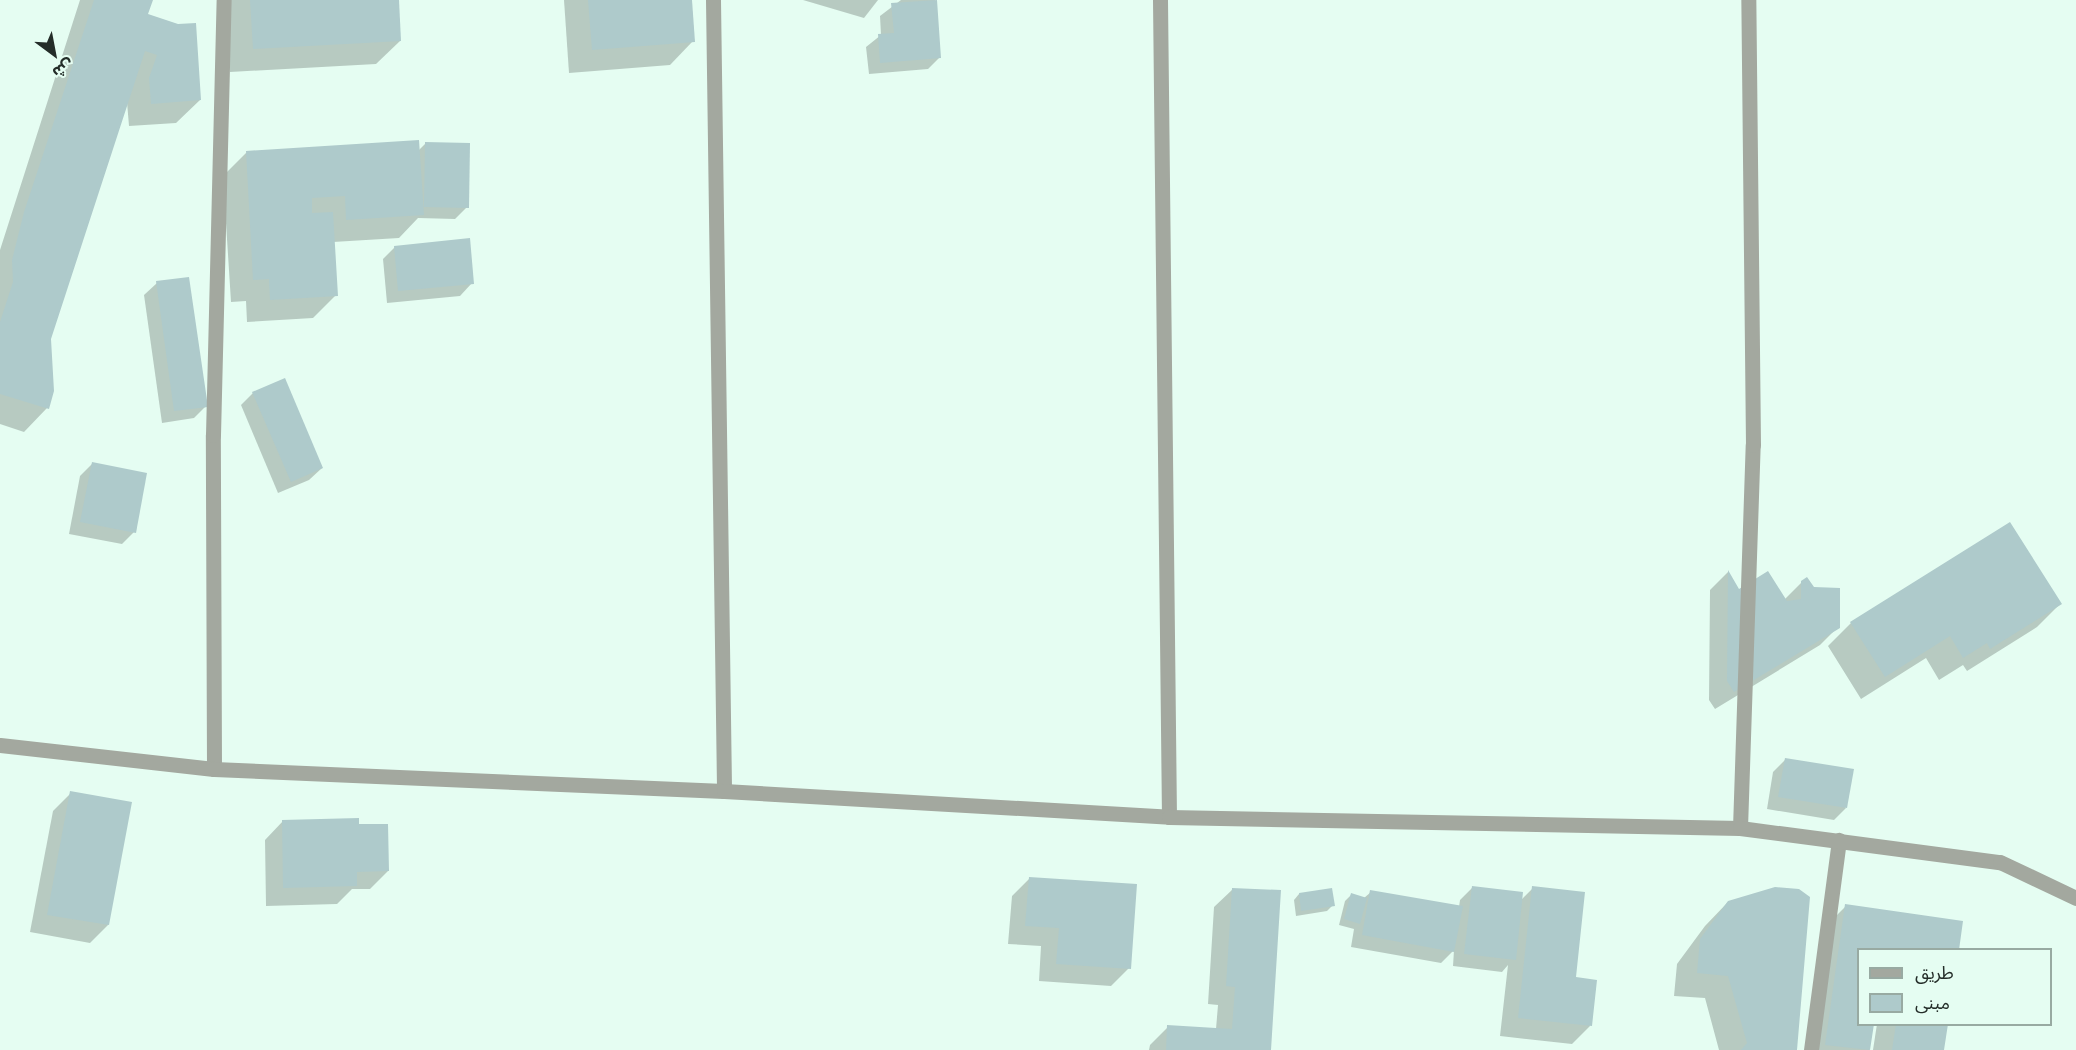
<!DOCTYPE html>
<meta charset="utf-8">
<style>
body{margin:0}
#map{position:relative;width:2076px;height:1050px;overflow:hidden;background:#e5fdf2;font-family:"Golos Text","Noto Sans Arabic",sans-serif}
div>[style]{position:absolute}
[style*='--x']{left:calc(var(--x)*1px);top:calc(var(--y)*1px);width:calc(var(--w)*1px);rotate:calc(var(--a)*1deg)}
.shadow>*{inset:0;background:#0003}
.building>*{inset:0;background:#aecacb}
.minor>*{height:15px;margin:-7.5px;padding:0 7.5px;transform-origin:7.5px;border-radius:7.5px;background:#a3a89f}
.tertiary>*{height:15px;margin:-7.5px;padding:0 7.5px;transform-origin:7.5px;border-radius:7.5px;background:#a3a89f}
span{translate:-50% -50%;white-space:nowrap;text-align:center;line-height:1.15;-webkit-text-stroke:4.5px #e5fdf2;paint-order:stroke}
.legend{position:absolute;left:1857px;top:948px;width:195px;height:78px;box-sizing:border-box;background:#e5fdf2;border:2px solid #98aaa2;margin:0;padding:8px 10px;list-style:none;font-size:18px;color:#242d29}
.legend li{display:flex;align-items:center;gap:12px;height:30px}
.legend b{width:30px;border:2px solid #98aaa2}
.north{position:absolute;left:24px;top:24px;width:60px;height:60px;-webkit-text-stroke:4px #e5fdf2;paint-order:stroke;rotate:148deg;font-size:16px;font-weight:700;line-height:24px;text-align:center;color:#242d29}
.north::after{content:'';display:block;margin:auto;width:21px;height:27px;background:#242d29;clip-path:polygon(50% 0,100% 100%,50% 72%,0 100%)}
</style>
<div id="map">
<div class="shadow">
<i style="clip-path:polygon(80px 0,151px 0,146px 15px,200px 100px,176px 123px,129px 126px,127px 102px,49px 339px,47px 408px,24px 432px,0 424px,0 250px)"></i>
<i style="clip-path:polygon(226px 0,398px 0,400px 41px,376px 64px,230px 72px)"></i>
<i style="clip-path:polygon(564px 0,690px 0,693px 41px,670px 65px,569px 73px)"></i>
<i style="clip-path:polygon(803px 0,878px 0,864px 18px)"></i>
<i style="clip-path:polygon(901px 0,935px 0,940px 57px,928px 69px,869px 74px,866px 47px,881px 35px,880px 16px)"></i>
<i style="clip-path:polygon(426px 143px,467px 207px,455px 219px,418px 218px,399px 238px,333px 242px,336px 295px,313px 318px,247px 322px,246px 301px,231px 302px,223px 176px,246px 153px,418px 151px)"></i>
<i style="clip-path:polygon(395px 247px,472px 283px,460px 296px,387px 303px,383px 259px)"></i>
<i style="clip-path:polygon(157px 283px,206px 406px,194px 418px,162px 423px,144px 295px)"></i>
<i style="clip-path:polygon(253px 393px,322px 468px,309px 480px,278px 493px,241px 405px)"></i>
<i style="clip-path:polygon(92px 464px,134px 532px,122px 544px,69px 534px,80px 476px)"></i>
<i style="clip-path:polygon(1728px 572px,1739px 591px,1784px 600px,1802px 582px,1838px 627px,1820px 645px,1715px 709px,1709px 700px,1710px 590px)"></i>
<i style="clip-path:polygon(2060px 604px,2037px 627px,1967px 671px,1963px 665px,1939px 680px,1926px 658px,1861px 699px,1828px 646px,1851px 623px)"></i>
<i style="clip-path:polygon(1785px 760px,1846px 808px,1834px 820px,1767px 809px,1773px 772px)"></i>
<i style="clip-path:polygon(71px 793px,108px 925px,90px 943px,30px 932px,53px 811px)"></i>
<i style="clip-path:polygon(283px 821px,357px 826px,388px 871px,370px 889px,352px 889px,337px 904px,266px 906px,265px 840px)"></i>
<i style="clip-path:polygon(1030px 878px,1129px 968px,1111px 986px,1039px 981px,1041px 946px,1008px 944px,1012px 896px)"></i>
<i style="clip-path:polygon(1472px 888px,1521px 900px,1533px 888px,1574px 979px,1590px 1026px,1572px 1044px,1500px 1036px,1508px 965px,1502px 972px,1453px 966px,1454px 950px,1441px 963px,1351px 947px,1354px 929px,1339px 925px,1345px 901px,1351px 895px,1364px 898px,1371px 892px,1459px 907px,1460px 900px)"></i>
<i style="clip-path:polygon(1233px 889px,1270px 1050px,1149px 1050px,1150px 1045px,1168px 1027px,1216px 1029px,1218px 1005px,1208px 1004px,1214px 907px)"></i>
<i style="clip-path:polygon(1299px 894px,1333px 905px,1327px 911px,1296px 916px,1294px 900px)"></i>
<i style="clip-path:polygon(1728px 902px,1796px 1050px,1719px 1050px,1705px 998px,1674px 996px,1677px 964px,1705px 926px)"></i>
<i style="clip-path:polygon(1846px 906px,1858px 950px,1858px 1024px,1873px 1024px,1869px 1050px,1805px 1050px,1823px 929px)"></i>
<i style="clip-path:polygon(1877px 1024px,1946px 1024px,1943px 1050px,1873px 1050px)"></i>
</div>
<div class="building">
<i style="clip-path:polygon(94px 0,153px 0,148px 14px,178px 24px,196px 23px,201px 100px,151px 104px,149px 78px,157px 55px,145px 51px,51px 339px,54px 391px,49px 409px,0 394px,0 322px,13px 282px,12px 260px,24px 212px)"></i>
<i style="clip-path:polygon(250px 0,399px 0,401px 41px,253px 49px)"></i>
<i style="clip-path:polygon(588px 0,692px 0,695px 42px,592px 50px)"></i>
<i style="clip-path:polygon(937px 0,941px 58px,880px 63px,878px 34px,894px 33px,891px 3px)"></i>
<i style="clip-path:polygon(419px 140px,424px 215px,346px 220px,345px 196px,312px 198px,312px 213px,333px 212px,338px 296px,270px 300px,269px 279px,253px 280px,246px 151px)"></i>
<i style="clip-path:polygon(425px 142px,470px 143px,469px 208px,424px 207px)"></i>
<i style="clip-path:polygon(470px 238px,474px 284px,398px 291px,394px 246px)"></i>
<i style="clip-path:polygon(189px 277px,208px 407px,174px 411px,156px 281px)"></i>
<i style="clip-path:polygon(285px 378px,323px 468px,291px 482px,252px 392px)"></i>
<i style="clip-path:polygon(92px 462px,147px 473px,136px 533px,80px 522px)"></i>
<i style="clip-path:polygon(2010px 522px,2062px 604px,1990px 649px,1987px 643px,1963px 658px,1950px 636px,1885px 677px,1850px 622px)"></i>
<i style="clip-path:polygon(1728px 570px,1739px 589px,1768px 571px,1787px 601px,1801px 599px,1801px 581px,1807px 577px,1814px 587px,1840px 588px,1840px 628px,1734px 692px,1727px 681px)"></i>
<i style="clip-path:polygon(1785px 758px,1854px 769px,1847px 808px,1778px 797px)"></i>
<i style="clip-path:polygon(70px 791px,132px 802px,109px 925px,47px 915px)"></i>
<i style="clip-path:polygon(359px 818px,359px 824px,388px 824px,389px 871px,357px 872px,357px 886px,283px 888px,282px 820px)"></i>
<i style="clip-path:polygon(1029px 877px,1137px 884px,1131px 969px,1056px 964px,1059px 928px,1025px 926px)"></i>
<i style="clip-path:polygon(1472px 886px,1523px 892px,1516px 960px,1464px 954px)"></i>
<i style="clip-path:polygon(1532px 886px,1585px 892px,1576px 977px,1597px 980px,1592px 1026px,1518px 1018px)"></i>
<i style="clip-path:polygon(1775px 887px,1799px 889px,1810px 897px,1797px 1050px,1741px 1050px,1747px 1043px,1728px 976px,1697px 973px,1700px 939px,1728px 901px)"></i>
<i style="clip-path:polygon(1232px 888px,1281px 890px,1271px 1050px,1166px 1050px,1167px 1025px,1232px 1029px,1235px 987px,1226px 986px)"></i>
<i style="clip-path:polygon(1332px 888px,1335px 906px,1301px 911px,1299px 893px)"></i>
<i style="clip-path:polygon(1370px 890px,1463px 906px,1454px 952px,1362px 935px)"></i>
<i style="clip-path:polygon(1351px 893px,1367px 898px,1360px 924px,1344px 919px)"></i>
<i style="clip-path:polygon(1845px 904px,1963px 921px,1959px 950px,1858px 950px,1858px 1024px,1874px 1024px,1870px 1050px,1825px 1045px)"></i>
<i style="clip-path:polygon(1896px 1024px,1948px 1024px,1944px 1050px,1892px 1050px)"></i>
</div>
<div class="minor">
<i style="--x:713;--y:0;--w:791;--a:89.2"></i>
<i style="--x:1160;--y:0;--w:817;--a:89.37"></i>
<i style="--x:214;--y:769;--w:334;--a:-90.2"></i>
<i style="--x:213;--y:435;--w:435;--a:-88.6"></i>
<i style="--x:1740;--y:828;--w:383;--a:-88.1"></i>
<i style="--x:1753;--y:445;--w:445;--a:-90.6"></i>
<i style="--x:1811;--y:1050;--w:212;--a:-82.4"></i>
</div>
<div class="tertiary">
<i style="--x:0;--y:745;--w:215;--a:6.4"></i>
<i style="--x:214;--y:769;--w:510;--a:2.47"></i>
<i style="--x:724;--y:791;--w:446;--a:3.3"></i>
<i style="--x:1169;--y:817;--w:571;--a:1.1"></i>
<i style="--x:1740;--y:828;--w:262;--a:7.5"></i>
<i style="--x:2000;--y:862;--w:84;--a:25.3"></i>
</div>
<ul class="legend">
<li><b style="height:8px;background:#a3a89f"></b>طريق</li>
<li><b style="height:16px;background:#aecacb"></b>مبنى</li>
</ul>
<div class="north">ش</div>
</div>
